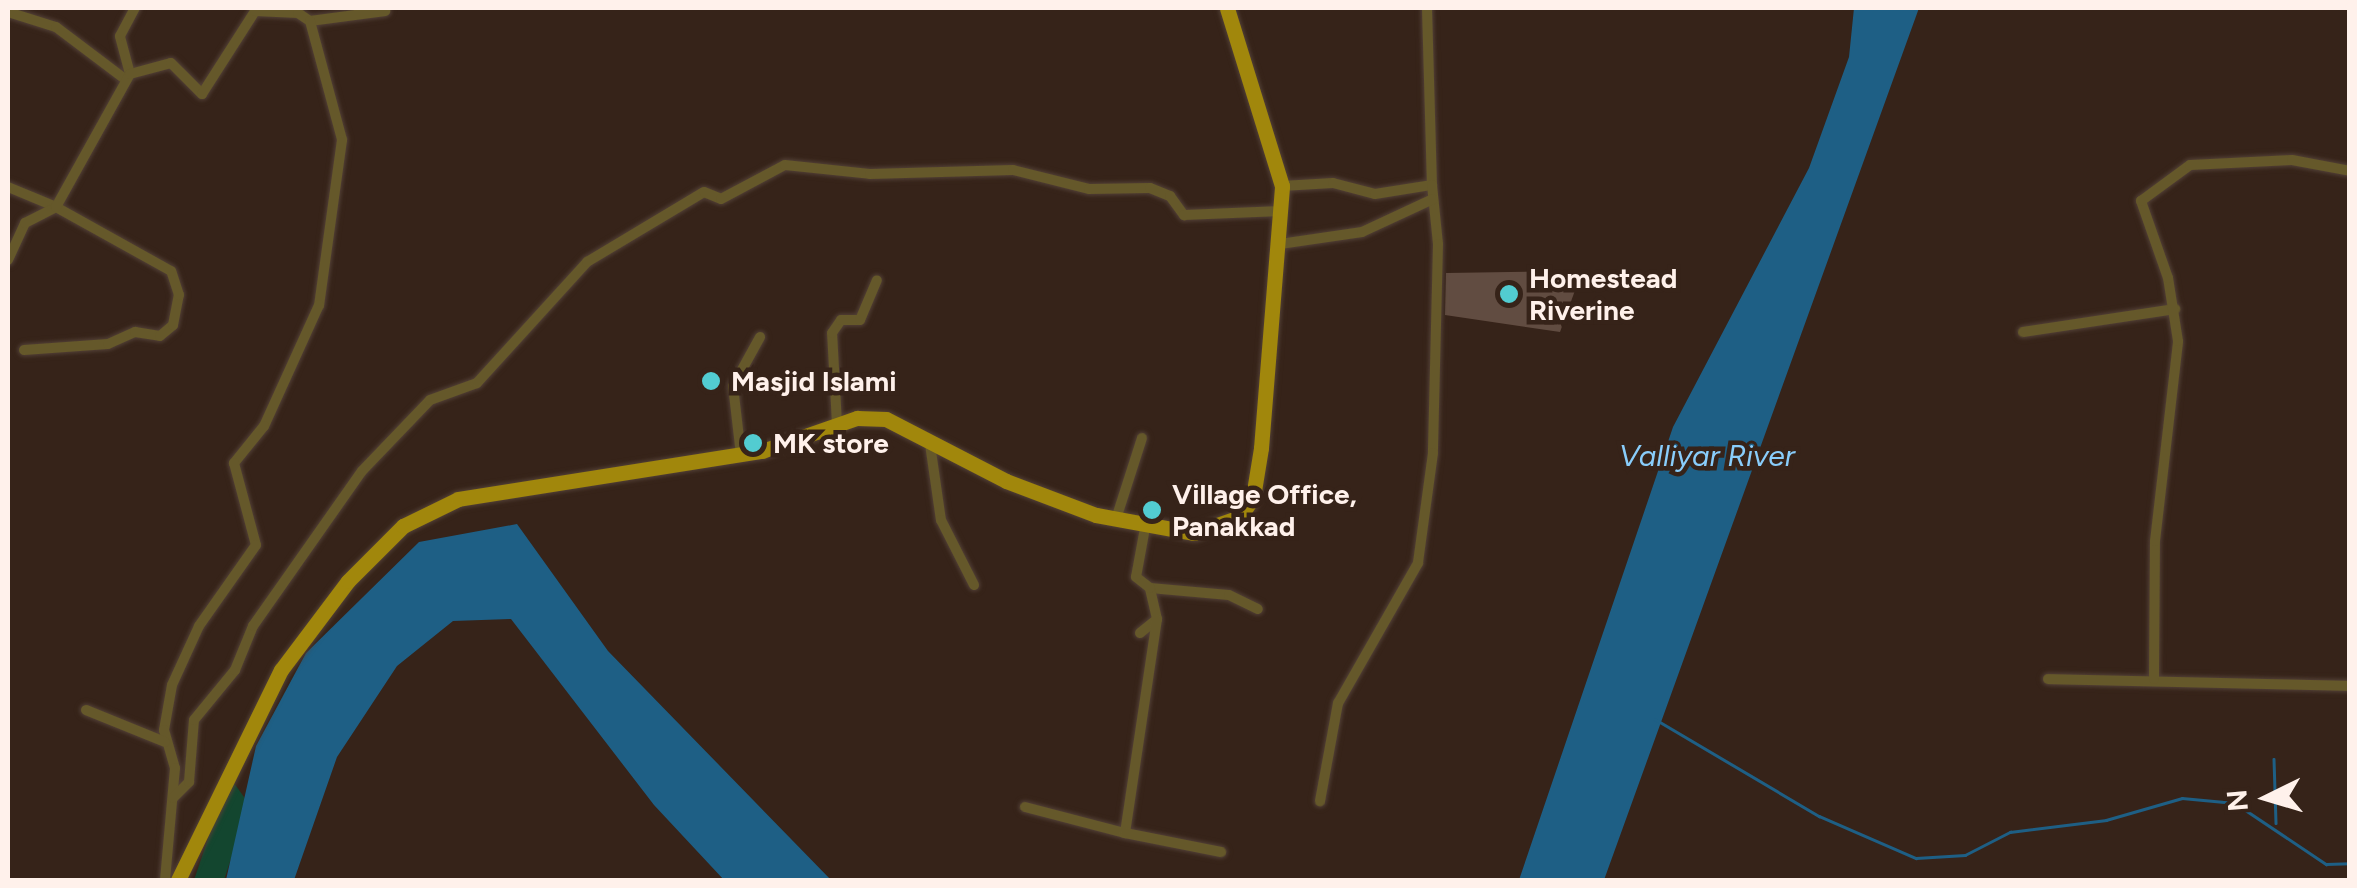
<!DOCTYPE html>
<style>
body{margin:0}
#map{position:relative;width:2357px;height:888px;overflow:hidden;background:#362319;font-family:Figtree,sans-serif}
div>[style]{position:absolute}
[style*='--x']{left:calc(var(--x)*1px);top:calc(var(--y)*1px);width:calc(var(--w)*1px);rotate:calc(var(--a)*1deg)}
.green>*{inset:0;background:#13462f}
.water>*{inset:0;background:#1e5f85}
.stream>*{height:2.5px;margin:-1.25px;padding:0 1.25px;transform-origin:1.25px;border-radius:1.25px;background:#1e5f85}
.building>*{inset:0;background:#614c41}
.roads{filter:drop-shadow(0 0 2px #524036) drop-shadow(0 0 2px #524036)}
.minor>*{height:10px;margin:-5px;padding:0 5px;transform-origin:5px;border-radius:5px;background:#65582a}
.primary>*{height:15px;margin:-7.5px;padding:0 7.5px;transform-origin:7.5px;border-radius:7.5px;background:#a1870c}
.dots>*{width:28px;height:28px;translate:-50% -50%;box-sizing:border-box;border:5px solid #362319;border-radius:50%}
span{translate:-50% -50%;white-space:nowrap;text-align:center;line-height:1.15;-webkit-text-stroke:9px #362319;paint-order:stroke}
.poi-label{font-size:28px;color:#fff1eb;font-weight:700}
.left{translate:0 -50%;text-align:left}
.water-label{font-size:30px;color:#89cdfb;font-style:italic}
.frame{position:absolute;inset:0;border:10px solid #fff1eb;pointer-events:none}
.north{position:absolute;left:2217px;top:748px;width:100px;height:100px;-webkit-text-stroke:8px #362319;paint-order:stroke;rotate:265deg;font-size:28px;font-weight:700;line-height:40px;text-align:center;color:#fff1eb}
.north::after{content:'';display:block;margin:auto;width:35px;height:45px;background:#fff1eb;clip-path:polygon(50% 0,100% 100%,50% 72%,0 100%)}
</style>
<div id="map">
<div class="green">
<i style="clip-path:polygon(229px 776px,249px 804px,224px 880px,194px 880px)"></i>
</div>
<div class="water">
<i style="clip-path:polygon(1854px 8px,1919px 8px,1604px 880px,1519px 880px,1673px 427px,1809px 168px,1849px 57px)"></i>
<i style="clip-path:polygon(517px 524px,608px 651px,831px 880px,724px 880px,654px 805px,511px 619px,453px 621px,397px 666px,337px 757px,294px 880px,226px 880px,256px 746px,306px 653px,419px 542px)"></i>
</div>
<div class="stream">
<i style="--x:1655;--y:719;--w:191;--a:30.6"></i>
<i style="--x:1819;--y:816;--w:106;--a:23.4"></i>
<i style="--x:1916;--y:858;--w:49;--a:-3.5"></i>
<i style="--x:1965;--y:855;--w:51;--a:-27.1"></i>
<i style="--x:2010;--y:832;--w:97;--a:-7.1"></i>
<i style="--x:2106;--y:820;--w:79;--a:-16.1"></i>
<i style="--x:2182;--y:798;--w:53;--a:5.4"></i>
<i style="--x:2235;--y:803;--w:110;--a:33.8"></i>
<i style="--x:2326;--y:864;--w:24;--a:-2"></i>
<i style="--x:2274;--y:759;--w:64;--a:88.2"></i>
</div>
<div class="building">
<i style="clip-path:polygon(1582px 271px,1560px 332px,1445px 315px,1446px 273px)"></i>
</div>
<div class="roads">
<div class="minor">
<i style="--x:1427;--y:8;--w:177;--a:88.4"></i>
<i style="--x:8;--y:12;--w:50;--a:17.4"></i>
<i style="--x:56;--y:27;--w:88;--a:37.1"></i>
<i style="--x:310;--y:21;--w:76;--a:-7.6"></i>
<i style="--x:130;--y:74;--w:39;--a:-105"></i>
<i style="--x:120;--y:36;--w:32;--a:-62"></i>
<i style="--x:1282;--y:186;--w:51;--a:-3.4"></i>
<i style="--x:1333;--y:183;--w:43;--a:14.7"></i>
<i style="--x:1375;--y:194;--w:58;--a:-9"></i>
<i style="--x:1432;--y:185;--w:59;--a:84.2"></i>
<i style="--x:1438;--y:244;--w:209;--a:91.4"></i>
<i style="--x:1433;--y:453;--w:111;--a:97.8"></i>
<i style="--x:1418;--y:563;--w:161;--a:119.7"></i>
<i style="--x:1338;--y:703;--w:100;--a:100.4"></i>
<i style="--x:8;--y:187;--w:52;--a:22.6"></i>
<i style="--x:1280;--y:244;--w:83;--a:-8.3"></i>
<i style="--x:1362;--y:232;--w:78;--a:-24.9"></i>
<i style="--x:8;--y:260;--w:41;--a:-65.3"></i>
<i style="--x:25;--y:223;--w:35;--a:-27"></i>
<i style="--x:2023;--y:332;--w:154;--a:-8.6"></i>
<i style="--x:24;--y:350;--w:84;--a:-4.1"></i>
<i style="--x:108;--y:344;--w:30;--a:-24"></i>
<i style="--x:135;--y:332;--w:25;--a:9"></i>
<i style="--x:160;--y:336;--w:17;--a:-40"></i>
<i style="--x:173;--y:325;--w:31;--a:-79"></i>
<i style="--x:179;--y:295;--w:25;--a:-108"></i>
<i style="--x:171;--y:271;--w:132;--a:-150.9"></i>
<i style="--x:56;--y:207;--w:152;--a:-60.9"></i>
<i style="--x:130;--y:74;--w:42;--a:-15"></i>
<i style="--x:171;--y:63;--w:44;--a:45"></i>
<i style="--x:202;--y:94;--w:98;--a:-57.4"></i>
<i style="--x:255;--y:11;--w:43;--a:2.7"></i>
<i style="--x:298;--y:13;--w:14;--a:34"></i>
<i style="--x:310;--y:21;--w:123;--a:74.9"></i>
<i style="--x:342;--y:140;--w:167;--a:97.9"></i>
<i style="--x:319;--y:305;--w:133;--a:114.4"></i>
<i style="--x:264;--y:426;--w:48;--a:129"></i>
<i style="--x:234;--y:463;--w:85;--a:75"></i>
<i style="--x:256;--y:545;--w:99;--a:125.1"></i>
<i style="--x:199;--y:626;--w:65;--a:114.6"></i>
<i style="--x:172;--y:685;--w:46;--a:100.1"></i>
<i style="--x:164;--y:730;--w:40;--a:74"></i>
<i style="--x:175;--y:768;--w:112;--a:95.1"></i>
<i style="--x:837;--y:424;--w:91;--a:-93.1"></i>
<i style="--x:832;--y:333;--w:16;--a:-55"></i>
<i style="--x:841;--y:320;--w:19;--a:0"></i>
<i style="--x:860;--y:320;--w:43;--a:-67"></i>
<i style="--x:930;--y:444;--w:77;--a:81.8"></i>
<i style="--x:941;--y:520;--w:73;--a:63.1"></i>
<i style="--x:741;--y:455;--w:69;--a:-96.6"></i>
<i style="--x:733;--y:386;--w:56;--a:-61.1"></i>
<i style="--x:1116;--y:519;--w:85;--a:-72.2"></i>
<i style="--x:1150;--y:588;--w:79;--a:5.1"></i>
<i style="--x:1229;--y:595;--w:32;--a:26"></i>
<i style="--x:1140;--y:633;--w:22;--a:-39"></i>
<i style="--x:1157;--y:619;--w:32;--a:-103"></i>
<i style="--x:1150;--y:588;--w:18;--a:-142"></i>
<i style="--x:1136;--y:577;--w:50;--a:-79.6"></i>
<i style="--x:2048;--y:679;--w:302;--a:1.3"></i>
<i style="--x:2154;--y:679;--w:138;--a:-89.6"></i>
<i style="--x:2155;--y:541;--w:201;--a:-83.4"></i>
<i style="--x:2178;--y:341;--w:64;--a:-99"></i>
<i style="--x:2168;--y:278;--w:82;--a:-109.3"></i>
<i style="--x:2141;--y:201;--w:61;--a:-36.3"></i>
<i style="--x:2190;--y:165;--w:102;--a:-2.8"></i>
<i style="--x:2292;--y:160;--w:59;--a:10.7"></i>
<i style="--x:86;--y:710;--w:85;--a:22.1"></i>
<i style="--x:173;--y:798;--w:23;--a:-45"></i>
<i style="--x:189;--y:782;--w:62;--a:-85.4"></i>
<i style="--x:194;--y:720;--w:65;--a:-50.6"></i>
<i style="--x:235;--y:670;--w:48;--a:-67.8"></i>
<i style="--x:253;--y:626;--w:189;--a:-54.9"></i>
<i style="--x:362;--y:471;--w:98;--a:-46.2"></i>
<i style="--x:430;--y:400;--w:50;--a:-19.9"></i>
<i style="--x:477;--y:383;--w:164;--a:-47.7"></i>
<i style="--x:587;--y:262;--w:136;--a:-30.9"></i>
<i style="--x:704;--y:192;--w:18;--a:22"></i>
<i style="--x:721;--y:199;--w:72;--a:-28"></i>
<i style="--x:785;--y:165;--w:85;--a:6"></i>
<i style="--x:870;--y:174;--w:143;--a:-1.6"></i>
<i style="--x:1013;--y:170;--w:78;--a:14"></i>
<i style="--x:1089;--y:189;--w:61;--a:-0.9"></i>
<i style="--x:1150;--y:188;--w:22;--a:22"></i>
<i style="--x:1170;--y:196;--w:24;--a:54"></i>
<i style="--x:1184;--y:215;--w:97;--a:-2.4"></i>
<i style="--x:1025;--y:807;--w:103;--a:14.6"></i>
<i style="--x:1125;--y:833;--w:216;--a:-81.5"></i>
<i style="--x:1125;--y:833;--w:98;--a:11.2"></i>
</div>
<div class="primary">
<i style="--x:178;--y:880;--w:234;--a:-63.9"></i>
<i style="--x:281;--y:670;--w:111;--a:-53"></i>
<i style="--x:348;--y:581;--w:78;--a:-45"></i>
<i style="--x:403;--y:526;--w:61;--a:-26.1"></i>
<i style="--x:458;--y:499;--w:308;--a:-9"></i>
<i style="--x:762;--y:451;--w:101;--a:-19.2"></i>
<i style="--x:857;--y:418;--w:29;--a:2"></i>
<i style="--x:886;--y:419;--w:135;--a:27.3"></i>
<i style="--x:1006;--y:481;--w:96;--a:20.7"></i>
<i style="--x:1096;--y:515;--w:100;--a:10.4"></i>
<i style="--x:1194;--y:533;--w:49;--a:-19.2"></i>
<i style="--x:1240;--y:517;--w:24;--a:-57"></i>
<i style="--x:1253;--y:497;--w:50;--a:-80.7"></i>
<i style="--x:1261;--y:448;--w:263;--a:-85.4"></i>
<i style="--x:1282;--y:186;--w:186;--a:-107.2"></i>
</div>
</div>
<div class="dots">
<i style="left:1509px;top:294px;background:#52ccd1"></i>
<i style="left:711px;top:381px;background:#52ccd1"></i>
<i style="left:753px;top:443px;background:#52ccd1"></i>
<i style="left:1152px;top:510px;background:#52ccd1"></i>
</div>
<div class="poi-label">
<span class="left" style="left:1529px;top:294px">Homestead<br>Riverine</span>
<span class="left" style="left:731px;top:381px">Masjid Islami</span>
<span class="left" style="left:773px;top:443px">MK store</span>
<span class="left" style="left:1172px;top:510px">Village Office,<br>Panakkad</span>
</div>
<div class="water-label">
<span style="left:1707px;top:456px">Valliyar River</span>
</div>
<div class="frame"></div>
<div class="north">N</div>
</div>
